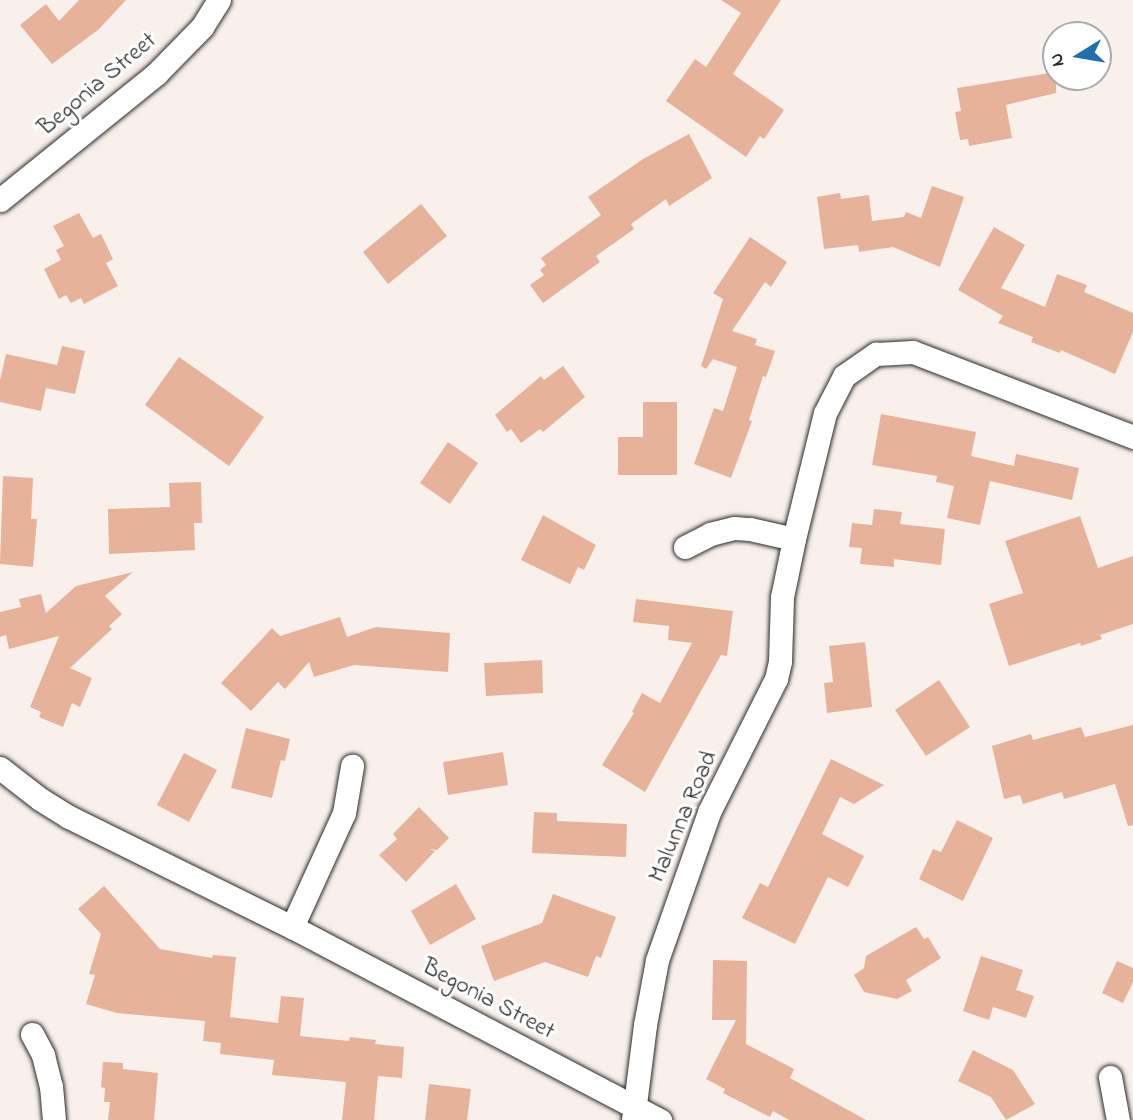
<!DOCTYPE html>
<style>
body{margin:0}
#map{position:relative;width:1133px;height:1120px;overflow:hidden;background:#faf0eb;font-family:"Indie Flower",sans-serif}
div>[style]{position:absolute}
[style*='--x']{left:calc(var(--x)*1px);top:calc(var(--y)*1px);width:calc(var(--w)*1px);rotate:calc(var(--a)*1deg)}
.building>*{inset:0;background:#e6b299}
.roads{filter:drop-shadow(0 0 2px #2b2b2b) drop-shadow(0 0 2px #2b2b2b)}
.minor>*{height:23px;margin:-11.5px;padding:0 11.5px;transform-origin:11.5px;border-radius:11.5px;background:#fff}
span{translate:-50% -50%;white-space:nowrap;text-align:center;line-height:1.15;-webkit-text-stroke:6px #fff;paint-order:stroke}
.street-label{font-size:24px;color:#2b2b2b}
.north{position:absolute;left:1042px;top:21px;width:70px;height:70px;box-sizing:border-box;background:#fff;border:2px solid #aaa;border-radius:50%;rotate:259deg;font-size:19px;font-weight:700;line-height:28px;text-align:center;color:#2b2b2b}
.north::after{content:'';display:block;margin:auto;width:24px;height:32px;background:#1f6fb2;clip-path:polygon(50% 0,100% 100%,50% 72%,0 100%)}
</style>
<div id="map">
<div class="building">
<i style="clip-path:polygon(79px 0,126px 0,98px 30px,52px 64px,20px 25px,46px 4px,59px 21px)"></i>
<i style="clip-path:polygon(721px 0,781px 0,733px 74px,784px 110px,764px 139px,760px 136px,746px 157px,666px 101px,695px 59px,706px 67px,741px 13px)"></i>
<i style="clip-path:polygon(1056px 72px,1056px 93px,1006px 105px,1012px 138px,969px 146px,968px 139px,960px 140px,955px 112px,961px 111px,957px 88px)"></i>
<i style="clip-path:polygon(689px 134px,712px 178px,669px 206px,666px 199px,631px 224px,634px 229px,596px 256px,600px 262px,543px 303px,530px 285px,544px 275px,540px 270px,546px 265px,541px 258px,601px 215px,588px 197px,643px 159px)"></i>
<i style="clip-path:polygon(932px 186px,964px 197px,940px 267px,893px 247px,859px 252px,858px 245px,824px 249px,817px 197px,840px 193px,841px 199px,869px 195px,872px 221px,904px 217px,906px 212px,921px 218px)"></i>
<i style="clip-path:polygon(421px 204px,447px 236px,388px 284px,363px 252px)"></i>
<i style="clip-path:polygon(79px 213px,93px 238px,101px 234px,113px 259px,106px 263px,118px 286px,84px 304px,81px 298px,71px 303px,66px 295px,59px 299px,44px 269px,61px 260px,56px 250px,64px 246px,53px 226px)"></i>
<i style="clip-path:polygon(994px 227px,1025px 245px,1001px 288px,1045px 307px,1057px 274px,1087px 285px,1084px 292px,1133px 313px,1133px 332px,1115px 374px,1061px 350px,1060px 353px,1031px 342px,1033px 337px,998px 323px,1003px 316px,958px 290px)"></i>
<i style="clip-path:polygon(750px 237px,787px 262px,771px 287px,765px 282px,732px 331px,757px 339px,755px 345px,775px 351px,766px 377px,763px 376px,749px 420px,752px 421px,731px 478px,694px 464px,714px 408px,723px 411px,737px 367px,713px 359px,706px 369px,701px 366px,723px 299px,713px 293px)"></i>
<i style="clip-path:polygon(62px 346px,85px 351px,75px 394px,46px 388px,41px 411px,0 402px,0 380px,6px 354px,57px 365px)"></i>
<i style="clip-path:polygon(179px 357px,264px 417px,229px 466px,145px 405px)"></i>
<i style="clip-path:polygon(563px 366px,585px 397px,543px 432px,540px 429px,521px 443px,511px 429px,507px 432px,495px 415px,541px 376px,544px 380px)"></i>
<i style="clip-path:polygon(643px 402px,677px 402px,677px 475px,618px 475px,618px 437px,643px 437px)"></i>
<i style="clip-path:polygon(881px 414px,976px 432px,971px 456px,1014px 466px,1016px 454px,1079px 468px,1072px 500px,990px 481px,980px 525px,947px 518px,954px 486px,936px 482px,937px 476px,872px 465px)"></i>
<i style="clip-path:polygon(448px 442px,478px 463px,450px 504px,420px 483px)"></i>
<i style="clip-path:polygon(3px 476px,33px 478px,31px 519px,37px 519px,33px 567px,0 564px)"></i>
<i style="clip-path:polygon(201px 482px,202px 523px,194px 523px,195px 550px,109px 554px,108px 509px,170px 507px,169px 483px)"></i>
<i style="clip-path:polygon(874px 509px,902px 512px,900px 524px,945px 529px,941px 565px,894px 559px,894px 567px,860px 564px,862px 548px,849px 547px,852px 523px,872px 525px)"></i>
<i style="clip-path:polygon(543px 515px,596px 545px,584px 570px,578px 567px,570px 584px,521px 560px)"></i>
<i style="clip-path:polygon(1080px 516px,1098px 568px,1133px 556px,1133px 624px,1100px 635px,1102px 639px,1081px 646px,1080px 643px,1009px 666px,989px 604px,1023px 593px,1005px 541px)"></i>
<i style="clip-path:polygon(133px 572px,105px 596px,122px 614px,109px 626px,112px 629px,70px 668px,92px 678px,80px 707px,72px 703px,63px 727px,39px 717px,41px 712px,30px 707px,59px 636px,9px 649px,6px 635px,0 637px,0 612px,21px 607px,19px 599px,41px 594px,46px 613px,76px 586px)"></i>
<i style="clip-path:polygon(636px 599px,733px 611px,727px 656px,721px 655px,645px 792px,602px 765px,634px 713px,632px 712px,642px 693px,660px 703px,692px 643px,668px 640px,669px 626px,633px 622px)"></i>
<i style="clip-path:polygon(340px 617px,347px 637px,376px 627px,450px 633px,448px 672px,354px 665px,314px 677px,309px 662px,285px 689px,278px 682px,251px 711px,221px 683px,272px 628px,280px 636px)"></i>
<i style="clip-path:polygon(865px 642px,872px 707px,827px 713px,824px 683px,833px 682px,829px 646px)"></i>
<i style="clip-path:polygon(542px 660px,543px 693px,486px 696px,484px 663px)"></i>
<i style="clip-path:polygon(939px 680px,970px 727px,926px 756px,895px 710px)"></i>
<i style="clip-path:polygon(1133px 725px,1133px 825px,1128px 826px,1115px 784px,1064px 799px,1062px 792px,1023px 804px,1020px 795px,1004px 799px,992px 746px,1031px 734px,1033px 740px,1081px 727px,1085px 737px)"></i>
<i style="clip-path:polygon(246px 728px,290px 739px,285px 761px,281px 760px,272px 798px,231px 788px)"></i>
<i style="clip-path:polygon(503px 752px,508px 785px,448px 795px,443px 762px)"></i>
<i style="clip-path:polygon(184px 753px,217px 770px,189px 822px,157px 805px)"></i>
<i style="clip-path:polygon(831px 759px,884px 785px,854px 804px,840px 797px,822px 834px,864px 856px,848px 887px,828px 877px,795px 944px,742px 918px,760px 883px,768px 887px)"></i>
<i style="clip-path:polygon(419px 807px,449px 838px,437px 850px,429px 849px,435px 851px,406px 882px,379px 855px,397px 839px,393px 834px)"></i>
<i style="clip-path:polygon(534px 812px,557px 813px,557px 821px,627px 824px,626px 857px,532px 853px)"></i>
<i style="clip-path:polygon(957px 820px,993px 838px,963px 901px,919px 879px,933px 849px,941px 852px)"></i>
<i style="clip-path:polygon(456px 884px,476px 919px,430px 945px,411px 911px)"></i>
<i style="clip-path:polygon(104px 886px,160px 949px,212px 958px,213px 955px,236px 957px,230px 1017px,278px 1023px,281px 996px,304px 998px,300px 1036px,349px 1041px,350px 1037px,376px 1040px,375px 1044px,404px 1047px,402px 1078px,378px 1076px,374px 1120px,342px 1120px,346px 1082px,272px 1075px,274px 1060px,220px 1054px,221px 1043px,203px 1041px,205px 1021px,117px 1013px,86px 1004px,95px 975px,89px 974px,101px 934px,78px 909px)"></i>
<i style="clip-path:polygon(553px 894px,616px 917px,601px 958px,596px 956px,588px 977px,545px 962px,494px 981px,481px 946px,542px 923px)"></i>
<i style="clip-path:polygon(916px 927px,924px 939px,928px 937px,941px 958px,906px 980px,912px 991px,897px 999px,864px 992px,854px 975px,864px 968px,866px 956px)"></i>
<i style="clip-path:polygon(981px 956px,1023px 970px,1016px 990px,1034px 996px,1026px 1018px,993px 1007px,989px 1020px,963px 1011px)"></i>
<i style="clip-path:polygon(713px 960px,747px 961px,746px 1044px,794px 1069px,790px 1078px,866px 1120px,789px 1120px,773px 1111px,770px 1117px,723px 1093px,725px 1089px,706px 1079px,736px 1020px,712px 1020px)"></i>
<i style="clip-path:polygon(1117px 961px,1133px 968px,1133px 982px,1123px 1003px,1102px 993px)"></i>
<i style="clip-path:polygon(973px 1050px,1013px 1070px,1035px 1104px,1006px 1120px,991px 1097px,958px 1081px)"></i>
<i style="clip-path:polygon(103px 1062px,123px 1063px,123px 1069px,158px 1073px,154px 1120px,108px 1120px,110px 1102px,104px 1102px,105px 1088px,101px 1087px)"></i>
<i style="clip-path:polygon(429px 1084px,471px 1089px,467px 1120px,425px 1120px)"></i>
</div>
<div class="roads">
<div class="minor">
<i style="--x:0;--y:200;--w:201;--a:-38.9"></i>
<i style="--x:156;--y:74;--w:66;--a:-45.6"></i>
<i style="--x:202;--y:27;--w:32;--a:-58"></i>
<i style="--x:685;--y:547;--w:28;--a:-27"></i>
<i style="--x:710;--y:534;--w:25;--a:-14"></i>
<i style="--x:734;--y:528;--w:16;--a:4"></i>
<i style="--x:750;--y:529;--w:45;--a:12.8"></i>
<i style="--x:0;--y:768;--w:51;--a:37.8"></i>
<i style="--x:40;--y:799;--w:34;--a:32"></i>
<i style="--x:69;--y:817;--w:249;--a:26.3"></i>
<i style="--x:292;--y:927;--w:416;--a:27.7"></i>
<i style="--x:292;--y:927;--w:125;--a:-65.5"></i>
<i style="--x:344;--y:813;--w:48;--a:-80.3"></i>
<i style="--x:32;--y:1034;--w:24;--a:62"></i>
<i style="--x:43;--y:1055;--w:32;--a:76"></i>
<i style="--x:51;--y:1086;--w:34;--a:85"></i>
<i style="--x:1110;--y:1077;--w:44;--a:79.5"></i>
<i style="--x:633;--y:1120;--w:96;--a:-82.8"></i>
<i style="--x:645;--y:1025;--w:66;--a:-79.5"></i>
<i style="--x:657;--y:960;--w:157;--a:-70.6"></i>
<i style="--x:709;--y:812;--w:149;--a:-63.3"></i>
<i style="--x:776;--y:679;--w:18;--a:-77"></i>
<i style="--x:780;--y:661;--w:64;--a:-88.2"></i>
<i style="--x:782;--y:597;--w:59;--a:-78.3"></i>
<i style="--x:794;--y:539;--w:130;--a:-76.2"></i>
<i style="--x:825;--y:413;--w:42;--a:-62.8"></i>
<i style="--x:844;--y:376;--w:39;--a:-35"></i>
<i style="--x:876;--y:354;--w:37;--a:-3"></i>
<i style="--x:913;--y:352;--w:236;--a:21.1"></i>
</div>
</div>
<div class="street-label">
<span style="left:98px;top:85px;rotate:-40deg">Begonia Street</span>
<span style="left:684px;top:817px;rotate:-67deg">Malunna Road</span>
<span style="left:488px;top:1000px;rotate:28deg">Begonia Street</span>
</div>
<div class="north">N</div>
</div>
